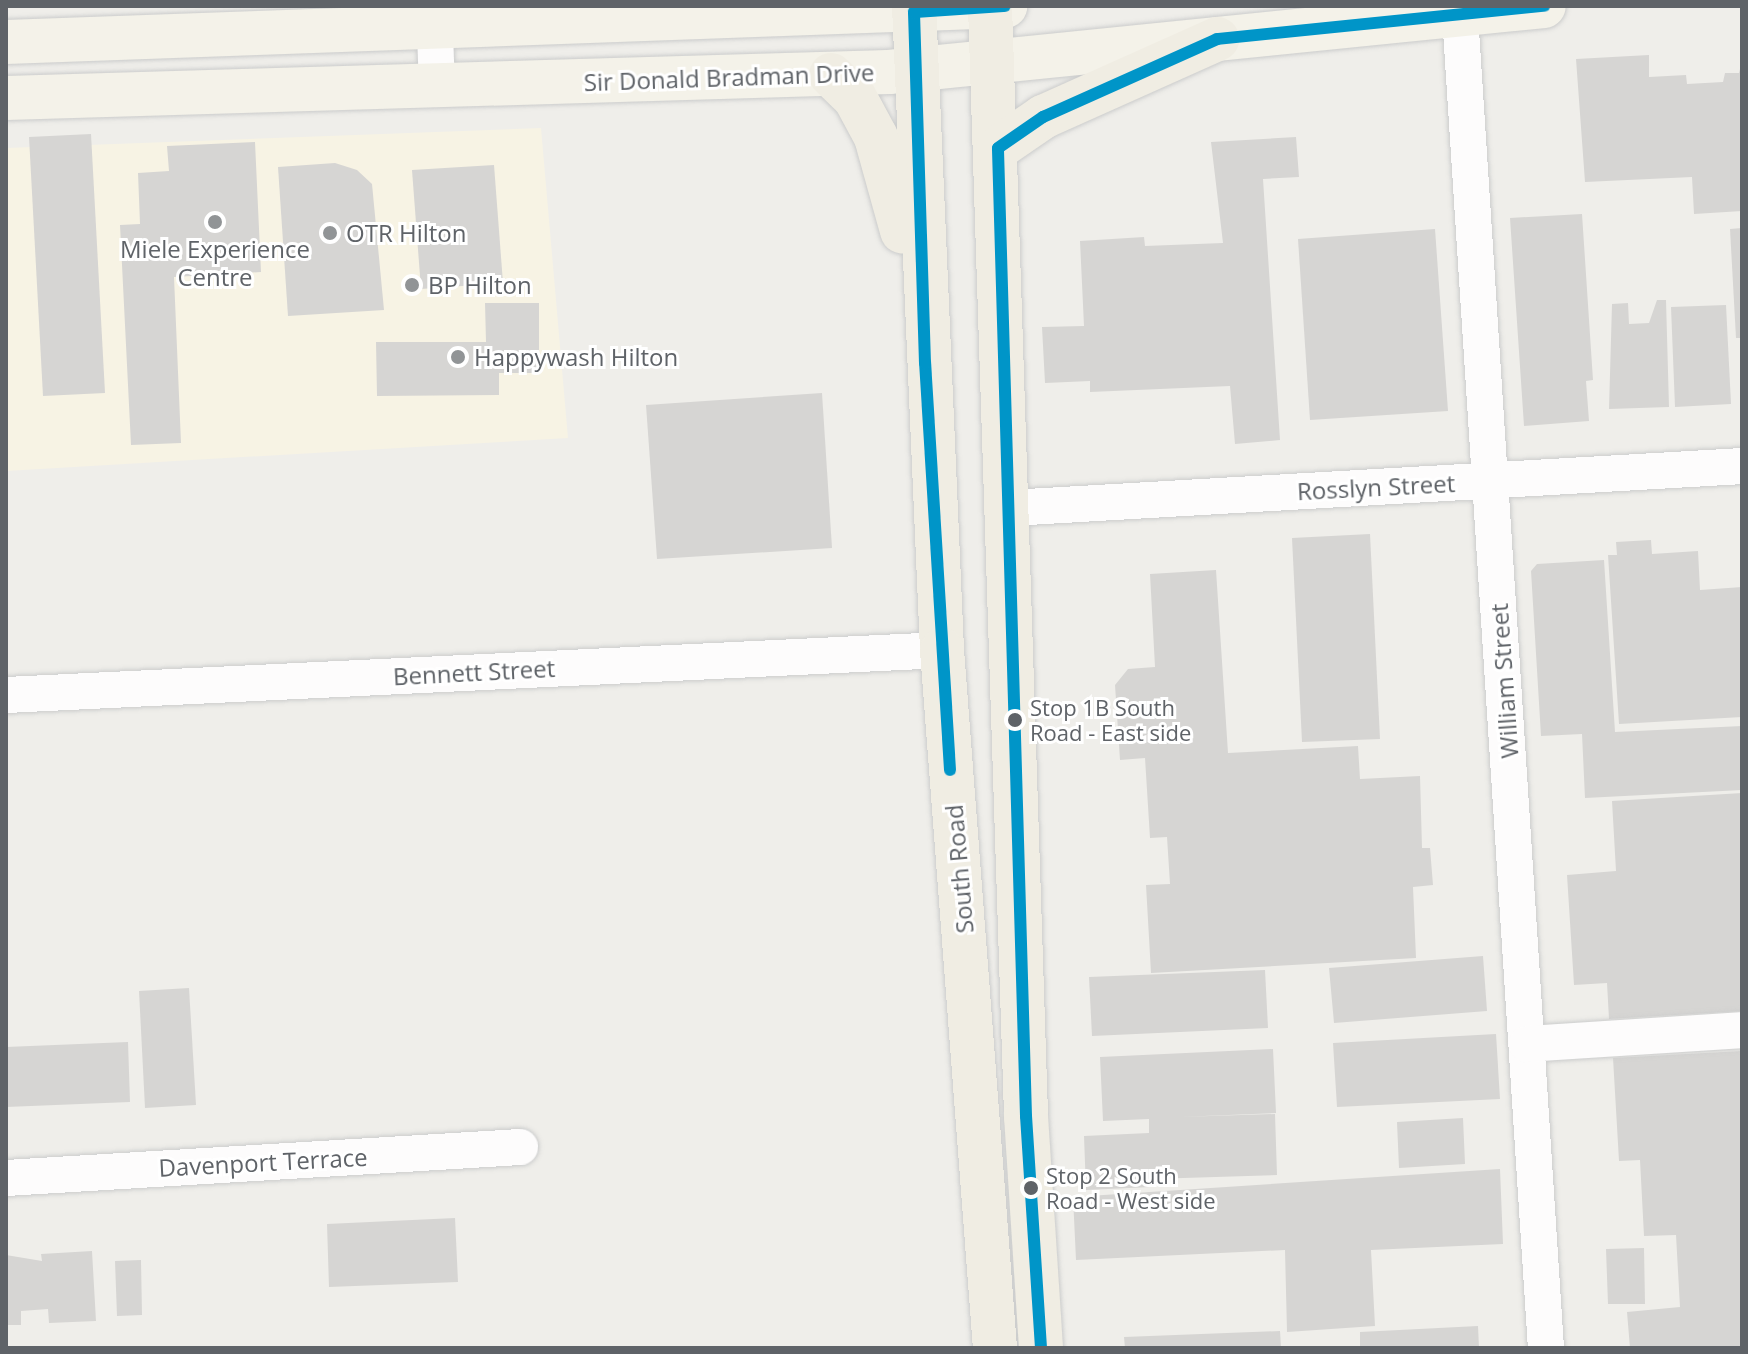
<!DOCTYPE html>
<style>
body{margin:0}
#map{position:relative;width:1748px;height:1354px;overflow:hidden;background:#efeeea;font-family:"Open Sans",sans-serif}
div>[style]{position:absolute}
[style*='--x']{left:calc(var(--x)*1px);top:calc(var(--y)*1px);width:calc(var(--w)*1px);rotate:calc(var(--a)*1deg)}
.commercial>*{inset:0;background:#f7f3e4}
.building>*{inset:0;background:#d6d5d3}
.roads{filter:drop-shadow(0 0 2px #cbcccc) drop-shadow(0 0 2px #cbcccc)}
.minor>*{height:36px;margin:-18px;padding:0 18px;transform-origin:18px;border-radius:18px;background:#fdfcfc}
.major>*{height:44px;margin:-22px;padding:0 22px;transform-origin:22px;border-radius:22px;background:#f4f2e9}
.highway>*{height:44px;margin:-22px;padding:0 22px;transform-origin:22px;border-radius:22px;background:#f0ede3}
.bus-1>*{height:12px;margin:-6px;padding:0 6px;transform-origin:6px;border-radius:6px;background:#0095c8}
.dots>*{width:22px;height:22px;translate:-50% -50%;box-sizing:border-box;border:4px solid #fff;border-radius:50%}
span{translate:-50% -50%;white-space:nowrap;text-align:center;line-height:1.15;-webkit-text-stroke:6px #fff;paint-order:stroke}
.bus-label{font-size:22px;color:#5f6368}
.left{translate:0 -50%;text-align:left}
.street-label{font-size:24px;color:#5f6368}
.poi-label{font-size:24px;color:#5f6368}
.frame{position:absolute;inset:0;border:8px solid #5f6368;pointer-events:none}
</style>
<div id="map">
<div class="commercial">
<i style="clip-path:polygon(541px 128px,568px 438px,6px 471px,6px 148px)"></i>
</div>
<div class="building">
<i style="clip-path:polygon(1649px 55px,1649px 77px,1686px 75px,1687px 84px,1723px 82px,1725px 73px,1739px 73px,1742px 61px,1742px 211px,1694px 214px,1692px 177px,1585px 182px,1576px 59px)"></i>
<i style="clip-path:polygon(91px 134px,105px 393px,43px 396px,29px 137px)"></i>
<i style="clip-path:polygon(1296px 137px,1299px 177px,1263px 179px,1280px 440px,1235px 444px,1230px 386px,1090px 392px,1090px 381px,1045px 383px,1042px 327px,1084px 326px,1080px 241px,1144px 237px,1145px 246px,1223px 243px,1211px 142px)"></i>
<i style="clip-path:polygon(255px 142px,261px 272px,174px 277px,181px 443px,131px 445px,120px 225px,140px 224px,138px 173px,169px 171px,167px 146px)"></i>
<i style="clip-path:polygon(335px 163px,357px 170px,372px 184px,384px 310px,288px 316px,278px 167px)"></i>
<i style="clip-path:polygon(494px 165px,503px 283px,421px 289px,412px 170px)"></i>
<i style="clip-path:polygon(1582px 214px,1593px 380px,1586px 381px,1589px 421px,1524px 426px,1510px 218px)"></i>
<i style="clip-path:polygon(1742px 228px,1742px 338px,1736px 338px,1730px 229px)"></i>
<i style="clip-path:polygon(1435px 229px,1448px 411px,1310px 420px,1298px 239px)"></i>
<i style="clip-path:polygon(1657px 300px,1666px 300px,1669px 407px,1609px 409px,1612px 304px,1628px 303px,1629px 324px,1649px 323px)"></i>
<i style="clip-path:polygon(485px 303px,539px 303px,539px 373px,499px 373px,499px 395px,377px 396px,376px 342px,486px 342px)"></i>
<i style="clip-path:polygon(1726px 305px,1731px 404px,1675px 407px,1671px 307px)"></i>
<i style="clip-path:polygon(822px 393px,832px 548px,657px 559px,646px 405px)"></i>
<i style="clip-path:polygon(1370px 534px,1380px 739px,1302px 742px,1292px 538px)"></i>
<i style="clip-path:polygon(1651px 540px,1652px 554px,1698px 551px,1700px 590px,1742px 587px,1742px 717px,1619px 724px,1608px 555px,1617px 555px,1616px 542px)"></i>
<i style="clip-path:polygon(1604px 560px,1615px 732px,1742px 726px,1742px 790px,1585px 798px,1582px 734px,1541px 736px,1531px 571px,1537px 564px)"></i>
<i style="clip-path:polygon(1216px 570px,1228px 753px,1358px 746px,1360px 779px,1420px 776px,1422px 848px,1430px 848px,1433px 885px,1413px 887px,1416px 958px,1151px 973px,1146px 885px,1170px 884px,1167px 837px,1150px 838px,1145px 758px,1120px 760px,1115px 685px,1128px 669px,1155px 667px,1150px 574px)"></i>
<i style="clip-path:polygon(1742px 793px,1742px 1011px,1609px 1019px,1607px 983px,1574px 985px,1567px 875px,1616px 871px,1612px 801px)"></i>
<i style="clip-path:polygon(1483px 956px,1487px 1011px,1334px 1023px,1329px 968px)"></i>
<i style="clip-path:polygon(1265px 970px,1268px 1028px,1092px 1036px,1089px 977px)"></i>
<i style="clip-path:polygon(189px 988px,196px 1105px,145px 1108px,139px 991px)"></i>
<i style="clip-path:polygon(1496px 1034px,1500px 1099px,1337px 1107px,1333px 1043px)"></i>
<i style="clip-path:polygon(128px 1042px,130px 1102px,6px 1107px,6px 1047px)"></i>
<i style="clip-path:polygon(1273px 1049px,1276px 1113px,1179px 1117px,1275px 1114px,1277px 1175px,1151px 1179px,1151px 1187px,1086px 1190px,1084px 1136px,1149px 1133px,1149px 1119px,1103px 1121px,1100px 1057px)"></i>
<i style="clip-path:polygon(1742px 1051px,1742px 1348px,1630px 1348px,1627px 1312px,1680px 1307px,1676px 1235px,1644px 1236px,1640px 1160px,1619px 1161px,1613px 1058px)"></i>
<i style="clip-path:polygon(1463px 1118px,1465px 1164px,1399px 1168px,1397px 1122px)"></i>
<i style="clip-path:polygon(1500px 1169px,1503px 1244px,1371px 1250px,1375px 1326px,1287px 1332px,1285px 1250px,1076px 1260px,1073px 1197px)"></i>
<i style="clip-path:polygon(455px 1218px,458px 1282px,329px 1287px,327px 1224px)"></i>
<i style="clip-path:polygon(1644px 1248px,1645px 1304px,1608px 1304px,1606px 1249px)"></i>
<i style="clip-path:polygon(92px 1251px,96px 1321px,49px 1323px,48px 1309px,21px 1311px,21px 1325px,6px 1325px,6px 1255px,42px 1261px,41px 1254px)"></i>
<i style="clip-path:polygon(141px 1260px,142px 1315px,117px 1316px,115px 1261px)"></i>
<i style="clip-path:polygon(1478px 1326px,1479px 1348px,1360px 1348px,1360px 1332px)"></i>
<i style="clip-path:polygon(1280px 1331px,1281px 1348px,1125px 1348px,1124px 1337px)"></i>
</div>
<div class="roads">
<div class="minor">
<i style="--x:434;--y:6;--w:80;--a:87.9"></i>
<i style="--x:1460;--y:15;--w:1336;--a:86.31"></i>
<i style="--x:1010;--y:508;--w:733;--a:-3.28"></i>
<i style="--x:6;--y:695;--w:937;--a:-2.75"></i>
<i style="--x:1527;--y:1044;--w:215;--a:-3.7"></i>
<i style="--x:6;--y:1178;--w:515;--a:-3.45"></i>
</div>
<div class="major">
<i style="--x:6;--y:42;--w:1000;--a:-2.06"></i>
<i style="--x:6;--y:98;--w:883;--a:-1.69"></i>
<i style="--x:889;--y:72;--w:658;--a:-5.75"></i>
</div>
<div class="highway">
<i style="--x:914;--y:6;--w:645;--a:87.51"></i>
<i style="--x:942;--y:650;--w:700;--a:85.66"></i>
<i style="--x:990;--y:6;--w:1111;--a:88.14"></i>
<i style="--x:1026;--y:1116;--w:232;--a:86.3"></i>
<i style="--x:831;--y:75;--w:33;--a:44"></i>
<i style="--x:855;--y:98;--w:44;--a:61.7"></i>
<i style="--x:876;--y:137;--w:98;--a:74.5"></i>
<i style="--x:998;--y:148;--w:55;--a:-34.6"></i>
<i style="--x:1043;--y:117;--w:191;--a:-24.1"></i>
</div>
</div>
<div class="bus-1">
<i style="--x:950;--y:770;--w:408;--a:-93.5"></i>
<i style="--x:925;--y:363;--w:351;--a:-91.8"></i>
<i style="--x:914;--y:12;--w:91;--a:-3.8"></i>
<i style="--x:1041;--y:1348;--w:232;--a:-93.7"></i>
<i style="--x:1026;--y:1116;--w:968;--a:-91.66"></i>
<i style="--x:998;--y:148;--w:55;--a:-34.6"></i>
<i style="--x:1043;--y:117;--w:191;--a:-24.1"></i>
<i style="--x:1217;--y:39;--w:329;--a:-5.8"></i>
</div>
<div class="dots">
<i style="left:215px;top:222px;background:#919496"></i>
<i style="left:330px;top:233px;background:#919496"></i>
<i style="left:412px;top:285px;background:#919496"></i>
<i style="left:458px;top:357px;background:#919496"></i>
<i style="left:1015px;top:720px;background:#5f6368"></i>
<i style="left:1031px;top:1188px;background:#5f6368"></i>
</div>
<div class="bus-label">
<span class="left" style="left:1030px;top:720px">Stop 1B South<br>Road - East side</span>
<span class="left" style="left:1046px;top:1188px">Stop 2 South<br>Road - West side</span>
</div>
<div class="street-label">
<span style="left:729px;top:77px;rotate:-2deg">Sir Donald Bradman Drive</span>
<span style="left:1376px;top:487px;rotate:-3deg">Rosslyn Street</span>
<span style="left:474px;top:672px;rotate:-3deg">Bennett Street</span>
<span style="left:1504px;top:681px;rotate:-94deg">William Street</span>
<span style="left:959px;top:869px;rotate:-95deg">South Road</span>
<span style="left:263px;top:1162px;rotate:-3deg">Davenport Terrace</span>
</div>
<div class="poi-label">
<span class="left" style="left:346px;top:233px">OTR Hilton</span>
<span style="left:215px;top:263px">Miele Experience<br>Centre</span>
<span class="left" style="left:428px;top:285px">BP Hilton</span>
<span class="left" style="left:474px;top:357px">Happywash Hilton</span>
</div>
<div class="frame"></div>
</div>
